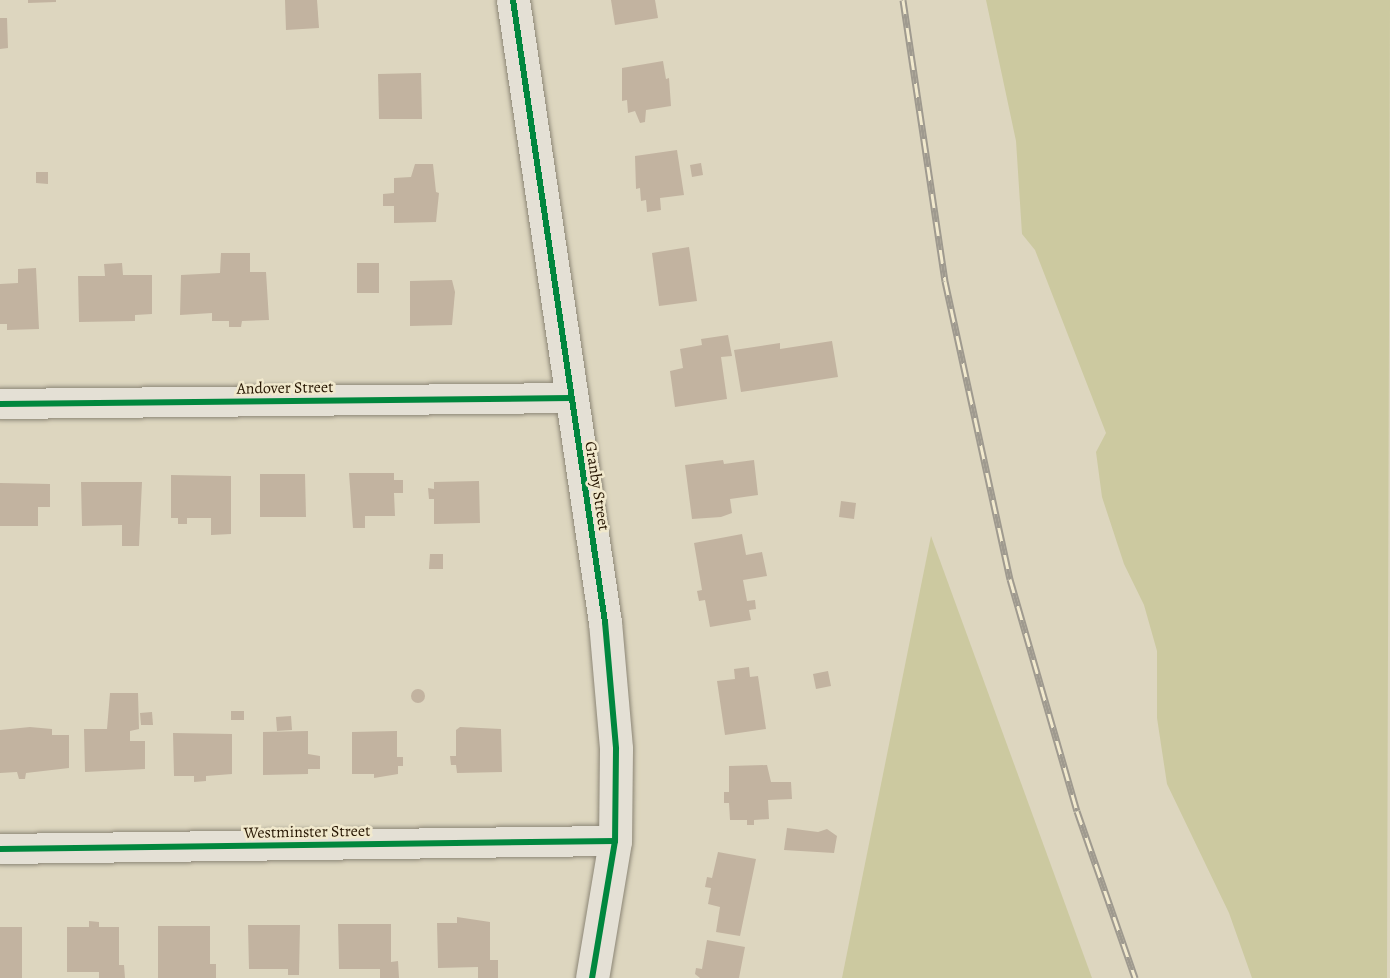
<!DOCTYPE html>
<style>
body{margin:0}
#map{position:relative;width:1390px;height:978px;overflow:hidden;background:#ddd6bf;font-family:Alegreya,serif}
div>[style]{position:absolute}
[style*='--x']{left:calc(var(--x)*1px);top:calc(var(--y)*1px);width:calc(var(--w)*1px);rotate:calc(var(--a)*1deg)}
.green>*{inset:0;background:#ccc9a0}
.building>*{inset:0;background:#c2b3a0}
.round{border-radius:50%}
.roads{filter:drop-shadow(0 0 2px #8c8676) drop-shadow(0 0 2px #8c8676)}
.street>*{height:30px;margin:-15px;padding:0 15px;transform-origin:15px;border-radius:15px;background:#e4e0d5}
.secondary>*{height:33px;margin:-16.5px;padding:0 16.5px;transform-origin:16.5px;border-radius:16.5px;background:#e4e0d5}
.rail>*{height:7px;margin-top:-3.5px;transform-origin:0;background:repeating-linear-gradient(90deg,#f1e9cd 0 14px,#9f9a8f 0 28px);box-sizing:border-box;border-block:2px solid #9f9a8f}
.cycleway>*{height:6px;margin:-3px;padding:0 3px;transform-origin:3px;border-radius:3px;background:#00873e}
span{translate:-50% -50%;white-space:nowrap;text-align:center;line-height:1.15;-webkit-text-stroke:5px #f1e9cd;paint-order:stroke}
.street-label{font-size:16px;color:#261501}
</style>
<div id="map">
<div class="green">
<i style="clip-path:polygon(986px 0,1390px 0,1387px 978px,1252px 978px,1229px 913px,1167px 784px,1157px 718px,1157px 651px,1144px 605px,1124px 564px,1102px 497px,1096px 452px,1106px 433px,1035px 250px,1022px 234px,1016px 141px)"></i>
<i style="clip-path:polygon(931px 536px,1092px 978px,842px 978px)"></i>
</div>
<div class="building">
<i style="clip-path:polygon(28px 0,56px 0,56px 2px,28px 3px)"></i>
<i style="clip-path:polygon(285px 0,317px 0,319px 28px,286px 30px)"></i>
<i style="clip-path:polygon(611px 0,655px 0,658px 18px,615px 25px)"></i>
<i style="clip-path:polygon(0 18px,7px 18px,8px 48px,0 49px)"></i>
<i style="clip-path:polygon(663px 61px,666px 79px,669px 78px,671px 106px,646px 110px,645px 122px,640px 123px,635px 111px,628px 113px,627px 100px,622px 101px,622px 68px)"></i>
<i style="clip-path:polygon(421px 73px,422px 119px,379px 119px,378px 74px)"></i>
<i style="clip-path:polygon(677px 150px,684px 195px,660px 198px,661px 210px,647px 212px,646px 200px,641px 201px,640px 188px,636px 189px,635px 156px)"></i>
<i style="clip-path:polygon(701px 163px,703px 175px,692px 177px,690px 165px)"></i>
<i style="clip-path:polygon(415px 164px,433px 164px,436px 192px,439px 193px,436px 222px,394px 223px,394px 206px,383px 206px,383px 194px,394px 193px,394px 178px,411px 177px)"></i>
<i style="clip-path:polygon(36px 172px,48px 172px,48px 184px,36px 183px)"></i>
<i style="clip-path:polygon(689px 247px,697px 301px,659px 306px,652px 253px)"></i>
<i style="clip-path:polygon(221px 253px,250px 253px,250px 272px,266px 272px,269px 320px,242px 321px,241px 327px,229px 327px,229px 321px,212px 321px,212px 313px,180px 315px,181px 275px,220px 273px)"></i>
<i style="clip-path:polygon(122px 263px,123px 275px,152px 275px,152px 314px,135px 315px,135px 321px,79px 322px,78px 276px,105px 276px,104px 264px)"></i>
<i style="clip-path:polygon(357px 263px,379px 263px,379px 293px,357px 293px)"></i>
<i style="clip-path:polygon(36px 268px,39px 329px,7px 330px,7px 324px,0 324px,0 284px,18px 283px,18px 269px)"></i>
<i style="clip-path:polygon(452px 280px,455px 292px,452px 325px,410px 326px,410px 281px)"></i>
<i style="clip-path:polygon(728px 335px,732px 356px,721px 357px,727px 399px,675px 407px,670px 371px,683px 368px,680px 349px,702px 345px,701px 339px)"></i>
<i style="clip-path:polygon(832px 341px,838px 377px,741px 392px,734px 350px,780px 343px,780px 349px)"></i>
<i style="clip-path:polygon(723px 460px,724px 464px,754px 460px,758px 495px,730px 499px,732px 513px,721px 517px,692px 519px,685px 465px)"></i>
<i style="clip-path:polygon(349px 473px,394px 473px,394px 480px,403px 480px,403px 493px,394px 493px,395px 516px,365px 516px,365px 528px,353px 528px)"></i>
<i style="clip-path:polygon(260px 474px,305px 474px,306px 517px,260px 517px)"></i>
<i style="clip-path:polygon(171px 475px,231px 476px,231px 534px,211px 535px,211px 518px,187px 518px,187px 524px,178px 524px,178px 518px,171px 518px)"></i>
<i style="clip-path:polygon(479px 481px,480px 523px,434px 524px,434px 499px,429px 499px,428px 488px,434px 489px,434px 482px)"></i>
<i style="clip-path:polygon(81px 482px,142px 482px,139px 546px,122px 546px,122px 525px,82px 526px)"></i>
<i style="clip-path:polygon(0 483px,50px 484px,50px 507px,38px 507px,38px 526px,0 526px)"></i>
<i style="clip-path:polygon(841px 501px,856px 503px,854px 519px,839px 517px)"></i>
<i style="clip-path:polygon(742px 534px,746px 555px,762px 552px,767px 576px,743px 580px,747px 601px,755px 600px,756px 609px,749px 610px,751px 620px,710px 627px,705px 600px,699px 601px,697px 591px,702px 590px,694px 543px)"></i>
<i style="clip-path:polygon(430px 554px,443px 554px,443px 569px,429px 569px)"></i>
<i style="clip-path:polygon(749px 667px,750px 677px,758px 676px,766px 729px,725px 735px,717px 681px,735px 679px,734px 669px)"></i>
<i style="clip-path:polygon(828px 671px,831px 686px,816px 689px,813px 674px)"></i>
<i class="round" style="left:411px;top:689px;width:14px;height:14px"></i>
<i style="clip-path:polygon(110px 693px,138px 693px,139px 729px,130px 731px,130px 741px,145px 741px,145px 769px,85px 772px,84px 729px,107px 729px)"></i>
<i style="clip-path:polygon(231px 711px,244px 711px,244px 720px,231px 720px)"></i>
<i style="clip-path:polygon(152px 712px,153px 725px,141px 725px,140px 713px)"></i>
<i style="clip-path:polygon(291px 716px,292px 730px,277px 731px,276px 717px)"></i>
<i style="clip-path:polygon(30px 727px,52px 729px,52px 735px,69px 735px,69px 768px,26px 773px,25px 779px,19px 779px,17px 772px,0 773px,0 730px)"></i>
<i style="clip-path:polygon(460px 727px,501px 729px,502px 772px,457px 773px,456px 765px,451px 765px,450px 756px,456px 756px,456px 730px)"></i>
<i style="clip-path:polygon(308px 731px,308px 754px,320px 756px,320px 769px,308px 769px,308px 774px,263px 775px,263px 732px)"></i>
<i style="clip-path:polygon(397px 731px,397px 757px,403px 757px,403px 766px,398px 766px,398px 774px,374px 778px,374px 774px,352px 774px,352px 732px)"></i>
<i style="clip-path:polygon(173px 733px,232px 734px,232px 774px,206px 776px,206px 781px,194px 782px,194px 776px,174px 776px)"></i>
<i style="clip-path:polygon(767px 765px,771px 782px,791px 782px,792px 799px,768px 800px,769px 819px,754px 820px,754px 825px,747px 825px,747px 820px,730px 820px,729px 803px,724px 803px,724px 792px,729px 792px,729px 766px)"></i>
<i style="clip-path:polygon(787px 828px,818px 832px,827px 829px,837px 836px,834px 853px,784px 850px)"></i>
<i style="clip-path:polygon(718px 852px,756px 859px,740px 936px,716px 932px,720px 907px,708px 904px,711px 888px,705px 887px,707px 877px,712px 878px)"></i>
<i style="clip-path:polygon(457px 917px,490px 922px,490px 960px,498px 960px,498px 978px,478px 978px,478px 967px,438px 968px,437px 923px,457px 923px)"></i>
<i style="clip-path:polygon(89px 921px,99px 922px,99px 927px,119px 927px,119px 965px,124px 965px,125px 978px,99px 978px,99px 972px,67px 972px,67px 927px,89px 927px)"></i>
<i style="clip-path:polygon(338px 924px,391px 924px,391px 962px,398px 961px,399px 978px,380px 978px,380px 969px,339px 969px)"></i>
<i style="clip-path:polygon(248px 925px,300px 925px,299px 975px,288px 975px,288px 969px,249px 969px)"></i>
<i style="clip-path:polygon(158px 926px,210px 926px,210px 964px,216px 964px,216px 978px,158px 978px)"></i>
<i style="clip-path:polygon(0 927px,22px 927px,22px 978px,0 978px)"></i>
<i style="clip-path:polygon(707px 940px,745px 947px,739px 978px,700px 978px,695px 974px,696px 968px,702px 969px)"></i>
</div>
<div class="roads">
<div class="street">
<i style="--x:0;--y:404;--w:570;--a:-0.6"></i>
<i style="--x:0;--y:849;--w:615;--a:-0.75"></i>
</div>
<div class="secondary">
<i style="--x:513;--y:0;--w:629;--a:81.59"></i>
<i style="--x:605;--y:622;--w:127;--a:85"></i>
<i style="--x:616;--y:749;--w:92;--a:90.6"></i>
<i style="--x:615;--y:841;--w:139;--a:99.5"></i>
</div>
</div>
<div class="rail">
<i style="--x:903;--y:0;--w:284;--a:81.5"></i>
<i style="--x:945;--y:281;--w:305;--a:77.7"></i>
<i style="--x:1010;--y:579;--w:241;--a:73.9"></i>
<i style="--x:1077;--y:811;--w:177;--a:70.8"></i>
</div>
<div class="cycleway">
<i style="--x:513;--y:0;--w:629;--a:81.59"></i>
<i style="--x:605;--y:622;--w:127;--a:85"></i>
<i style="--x:616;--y:749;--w:92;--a:90.6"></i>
<i style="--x:615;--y:841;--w:139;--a:99.5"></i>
<i style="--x:0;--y:404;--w:570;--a:-0.6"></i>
<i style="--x:0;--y:849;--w:615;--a:-0.75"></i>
</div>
<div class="street-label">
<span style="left:285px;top:388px;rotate:-1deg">Andover Street</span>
<span style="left:597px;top:486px;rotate:81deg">Granby Street</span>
<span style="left:307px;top:832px;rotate:-1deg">Westminster Street</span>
</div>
</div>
